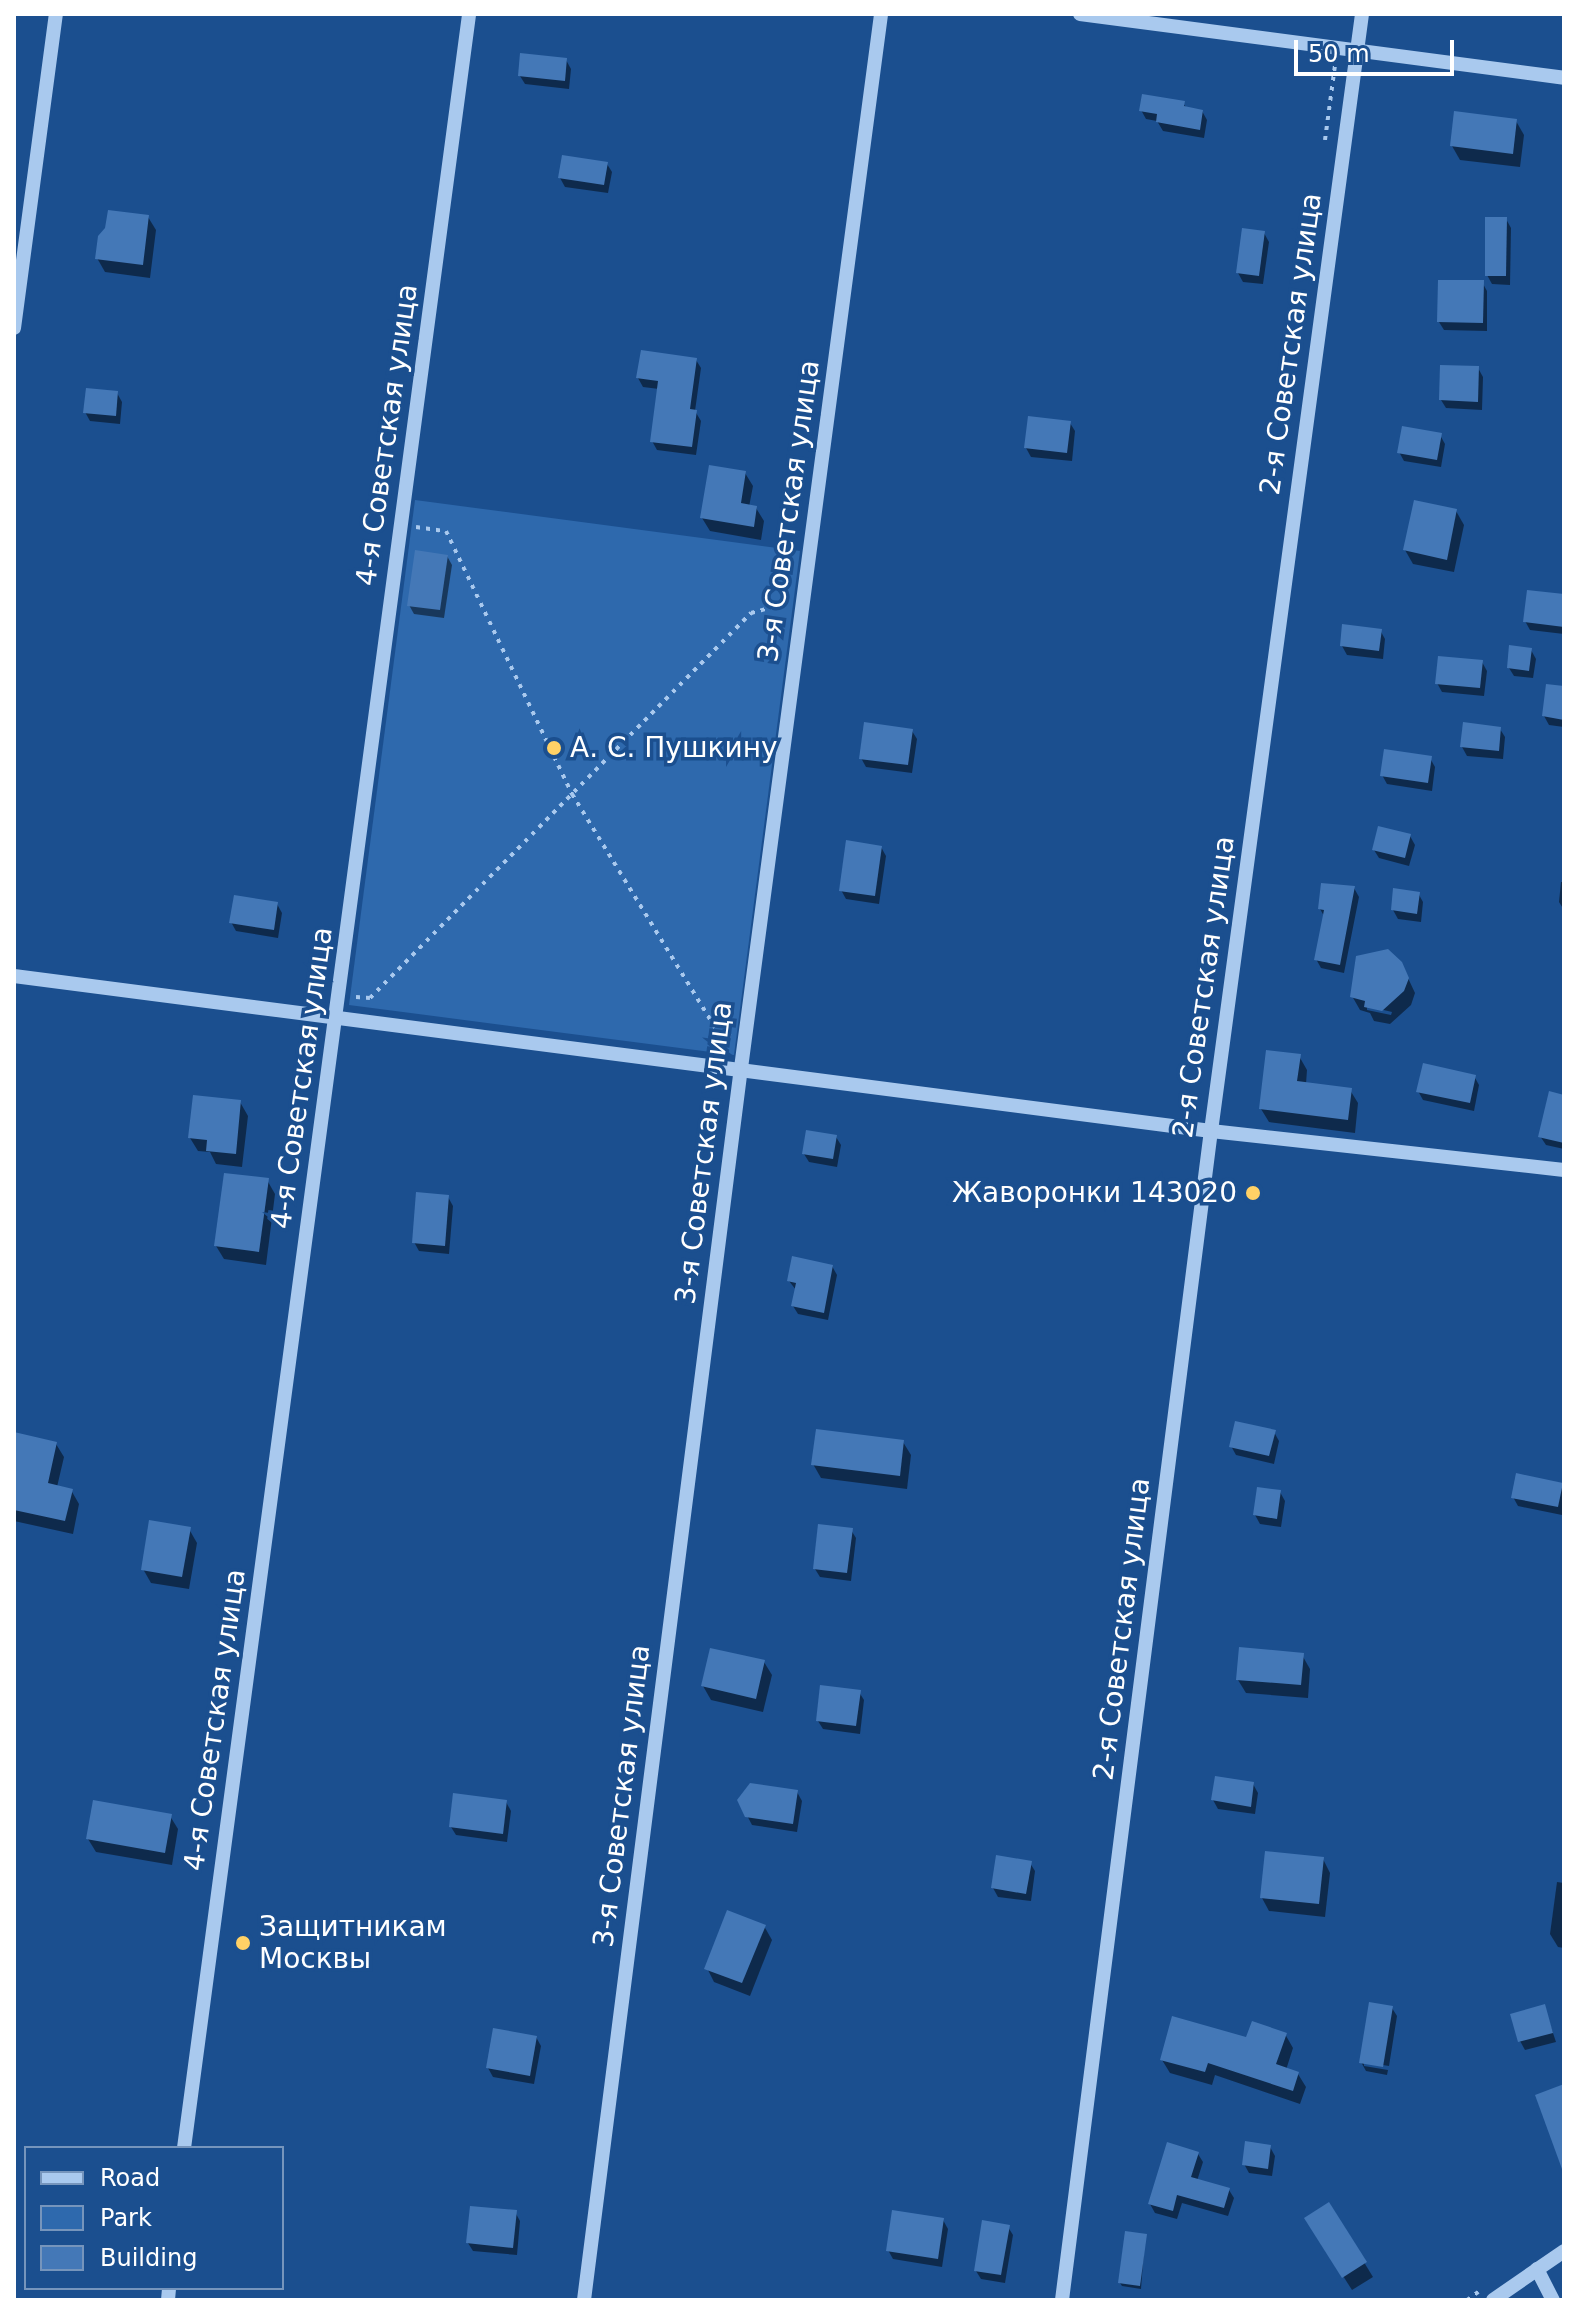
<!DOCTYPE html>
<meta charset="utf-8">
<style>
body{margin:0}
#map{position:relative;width:1578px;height:2314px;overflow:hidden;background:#1b4f8f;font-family:"DejaVu Sans",sans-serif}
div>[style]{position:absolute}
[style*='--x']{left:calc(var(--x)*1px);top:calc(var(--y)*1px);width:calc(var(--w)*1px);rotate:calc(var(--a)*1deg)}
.green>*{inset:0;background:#2e69ad}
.shadow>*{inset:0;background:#0007}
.building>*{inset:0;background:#4478b7}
.path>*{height:4px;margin-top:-2px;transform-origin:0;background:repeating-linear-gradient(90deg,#a9c9ee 0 4px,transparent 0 10px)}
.minor>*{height:14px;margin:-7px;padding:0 7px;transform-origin:7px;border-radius:7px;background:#a9c9ee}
.dots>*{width:22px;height:22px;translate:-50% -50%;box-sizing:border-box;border:4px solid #1b4f8f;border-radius:50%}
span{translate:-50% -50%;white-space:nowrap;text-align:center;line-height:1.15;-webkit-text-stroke:7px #1b4f8f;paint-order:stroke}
.street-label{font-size:28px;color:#fff}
.poi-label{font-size:28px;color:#fff}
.left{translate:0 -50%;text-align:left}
.right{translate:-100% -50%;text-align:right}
.frame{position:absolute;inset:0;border:16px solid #fff;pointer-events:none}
.legend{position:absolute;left:24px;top:2146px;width:260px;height:144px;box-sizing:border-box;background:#1b4f8f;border:2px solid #7695bc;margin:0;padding:10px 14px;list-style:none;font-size:24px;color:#fff}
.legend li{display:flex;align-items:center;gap:16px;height:40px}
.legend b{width:40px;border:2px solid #7695bc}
.scale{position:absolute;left:1294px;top:40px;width:160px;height:36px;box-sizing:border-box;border:4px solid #fff;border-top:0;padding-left:10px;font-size:24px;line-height:28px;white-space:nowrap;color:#fff;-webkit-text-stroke:6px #1b4f8f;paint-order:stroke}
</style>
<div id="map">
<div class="green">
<i style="clip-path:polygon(415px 500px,800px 551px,734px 1055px,349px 1005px)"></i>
</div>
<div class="shadow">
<i style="clip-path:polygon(566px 60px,571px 69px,569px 89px,525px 84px,520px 76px)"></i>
<i style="clip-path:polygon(1183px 103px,1187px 109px,1202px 111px,1207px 120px,1204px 138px,1163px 131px,1157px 121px,1146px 119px,1141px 110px)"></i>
<i style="clip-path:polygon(1516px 121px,1524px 135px,1520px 167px,1460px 160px,1452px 146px)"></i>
<i style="clip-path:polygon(607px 164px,612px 172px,608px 193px,565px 187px,560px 178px)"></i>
<i style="clip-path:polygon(148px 217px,156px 230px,150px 278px,105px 272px,97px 258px)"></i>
<i style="clip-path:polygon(1506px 219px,1511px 228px,1510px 285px,1492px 284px,1487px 275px)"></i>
<i style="clip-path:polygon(1264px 233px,1269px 242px,1263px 284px,1243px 282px,1238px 273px)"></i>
<i style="clip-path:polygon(1482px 282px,1487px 291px,1487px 331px,1444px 330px,1439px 322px)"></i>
<i style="clip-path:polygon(696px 360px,701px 368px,695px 411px,701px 421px,696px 455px,657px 450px,652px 441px,659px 389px,643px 387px,638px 378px)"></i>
<i style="clip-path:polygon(1478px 368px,1483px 377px,1482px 410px,1446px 408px,1441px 400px)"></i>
<i style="clip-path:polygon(117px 393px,122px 402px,120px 424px,90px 421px,85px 412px)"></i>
<i style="clip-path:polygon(1070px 423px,1075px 431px,1072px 461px,1031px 457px,1026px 448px)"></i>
<i style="clip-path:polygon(1440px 435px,1445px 444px,1441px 467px,1404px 461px,1399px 452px)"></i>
<i style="clip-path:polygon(745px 473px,753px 486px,749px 507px,756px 508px,764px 521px,761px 540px,710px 531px,702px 518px)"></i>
<i style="clip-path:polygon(1456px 511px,1464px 525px,1454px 572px,1413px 564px,1405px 550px)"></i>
<i style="clip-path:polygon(447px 556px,452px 565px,444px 618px,414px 614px,409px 605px)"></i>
<i style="clip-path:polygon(1564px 596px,1564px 634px,1530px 630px,1525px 621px)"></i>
<i style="clip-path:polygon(1380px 630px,1385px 639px,1383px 659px,1347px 655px,1342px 646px)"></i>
<i style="clip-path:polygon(1531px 650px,1536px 659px,1533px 678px,1514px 676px,1509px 668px)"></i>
<i style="clip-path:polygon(1482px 662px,1487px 671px,1484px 696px,1442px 692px,1437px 683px)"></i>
<i style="clip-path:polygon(1564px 688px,1564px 727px,1549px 725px,1544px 716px)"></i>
<i style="clip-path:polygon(1500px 729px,1505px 737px,1503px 759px,1467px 756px,1462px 747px)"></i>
<i style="clip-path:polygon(912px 731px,917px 739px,912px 773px,866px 767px,861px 758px)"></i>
<i style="clip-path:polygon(1430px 758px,1435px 767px,1432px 791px,1387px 784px,1382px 775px)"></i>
<i style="clip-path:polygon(1410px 836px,1415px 845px,1409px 866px,1379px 858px,1374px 850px)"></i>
<i style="clip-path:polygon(881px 847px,886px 856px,879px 904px,846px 899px,841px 890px)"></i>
<i style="clip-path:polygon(1561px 882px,1564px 882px,1564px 910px,1559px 902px)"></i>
<i style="clip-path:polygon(1354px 888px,1359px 897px,1344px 973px,1321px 968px,1316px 959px,1324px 916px,1320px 909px)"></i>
<i style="clip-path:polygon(1418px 893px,1423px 902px,1421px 922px,1398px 919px,1393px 910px)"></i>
<i style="clip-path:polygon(277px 904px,282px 913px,278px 938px,236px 931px,231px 922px)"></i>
<i style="clip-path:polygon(evenodd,1401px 963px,1415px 993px,1411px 1005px,1390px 1024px,1374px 1021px,1370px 1013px,1360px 1010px,1352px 996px,1401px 963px,1367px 1006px,1392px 1012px,1391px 1015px,1367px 1010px,1367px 1006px)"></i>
<i style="clip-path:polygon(1299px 1056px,1307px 1070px,1306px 1084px,1350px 1090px,1358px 1103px,1355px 1133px,1269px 1122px,1261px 1109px)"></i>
<i style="clip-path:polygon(1474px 1076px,1479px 1085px,1474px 1111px,1423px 1100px,1418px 1091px)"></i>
<i style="clip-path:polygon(1564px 1097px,1564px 1149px,1546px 1145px,1540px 1136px)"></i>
<i style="clip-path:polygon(240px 1102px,248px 1116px,242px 1167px,216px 1164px,210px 1152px,198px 1151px,190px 1138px)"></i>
<i style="clip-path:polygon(836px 1137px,841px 1145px,837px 1167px,809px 1162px,804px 1154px)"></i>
<i style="clip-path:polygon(267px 1180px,275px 1194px,266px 1265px,224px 1259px,216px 1246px)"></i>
<i style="clip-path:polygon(448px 1197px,453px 1206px,449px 1254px,419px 1251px,414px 1242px)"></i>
<i style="clip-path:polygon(832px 1266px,837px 1275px,828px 1320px,798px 1314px,793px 1306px,796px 1290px,789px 1281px)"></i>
<i style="clip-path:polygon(1274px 1432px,1279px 1441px,1274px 1464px,1236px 1455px,1231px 1446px)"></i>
<i style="clip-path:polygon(14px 1434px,56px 1444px,64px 1457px,57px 1487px,71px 1490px,79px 1504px,73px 1534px,14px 1521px)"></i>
<i style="clip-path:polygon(903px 1442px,911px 1455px,907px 1489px,821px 1478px,813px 1464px)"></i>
<i style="clip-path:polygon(1562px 1484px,1562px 1515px,1518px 1506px,1513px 1497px)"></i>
<i style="clip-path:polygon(1280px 1492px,1285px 1501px,1281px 1527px,1260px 1524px,1255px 1515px)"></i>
<i style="clip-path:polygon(189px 1529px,197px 1543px,189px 1589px,151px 1583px,143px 1569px)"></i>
<i style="clip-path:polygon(851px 1530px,856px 1538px,851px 1581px,820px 1577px,815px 1569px)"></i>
<i style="clip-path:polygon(1302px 1655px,1310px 1669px,1308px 1698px,1246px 1693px,1238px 1680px)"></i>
<i style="clip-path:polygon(764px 1662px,772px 1675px,763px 1712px,711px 1700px,703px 1686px)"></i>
<i style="clip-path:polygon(859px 1692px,864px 1700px,860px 1734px,823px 1729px,818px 1721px)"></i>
<i style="clip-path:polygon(1253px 1784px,1258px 1793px,1255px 1814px,1218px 1809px,1213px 1800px)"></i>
<i style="clip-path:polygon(797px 1792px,802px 1801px,797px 1832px,752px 1825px,739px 1800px)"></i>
<i style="clip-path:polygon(506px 1802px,511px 1811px,507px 1842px,456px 1835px,451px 1827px)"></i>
<i style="clip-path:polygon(170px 1816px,178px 1829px,172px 1865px,96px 1852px,88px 1839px)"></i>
<i style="clip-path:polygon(1323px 1859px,1330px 1873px,1325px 1917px,1269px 1911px,1262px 1898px)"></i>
<i style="clip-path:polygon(1030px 1863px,1035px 1871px,1031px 1901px,998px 1897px,993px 1888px)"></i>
<i style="clip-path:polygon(1557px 1882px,1564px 1883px,1564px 1948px,1558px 1947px,1550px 1934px)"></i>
<i style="clip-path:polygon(764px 1926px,772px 1940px,750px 1996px,714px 1982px,707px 1968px)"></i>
<i style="clip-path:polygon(1544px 2006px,1556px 2042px,1525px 2050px,1520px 2041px)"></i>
<i style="clip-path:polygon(1392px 2008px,1397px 2016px,1389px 2066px,1364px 2062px,1364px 2066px,1388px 2070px,1387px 2075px,1366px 2071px,1361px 2062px)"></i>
<i style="clip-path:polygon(1285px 2034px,1293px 2048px,1286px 2070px,1298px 2074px,1306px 2087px,1300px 2104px,1215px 2075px,1212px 2085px,1170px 2073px,1162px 2060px)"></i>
<i style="clip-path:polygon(536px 2037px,541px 2046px,534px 2084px,493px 2077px,488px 2068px)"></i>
<i style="clip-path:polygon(1270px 2147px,1275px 2156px,1272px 2176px,1249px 2173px,1244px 2164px)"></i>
<i style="clip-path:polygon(1198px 2154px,1203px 2162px,1197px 2181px,1229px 2190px,1234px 2198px,1228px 2216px,1182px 2203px,1177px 2219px,1155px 2213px,1150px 2204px)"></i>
<i style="clip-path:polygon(1329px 2205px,1373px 2277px,1352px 2290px,1315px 2232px)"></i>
<i style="clip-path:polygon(515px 2212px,520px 2221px,517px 2255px,473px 2251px,468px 2243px)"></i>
<i style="clip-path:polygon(943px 2220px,948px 2229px,942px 2267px,893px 2259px,888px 2250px)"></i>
<i style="clip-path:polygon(1008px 2227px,1013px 2235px,1005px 2283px,981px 2279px,976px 2271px)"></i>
<i style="clip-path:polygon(1145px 2236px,1141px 2289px,1122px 2286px,1120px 2283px)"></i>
</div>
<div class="building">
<i style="clip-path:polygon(520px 53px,567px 58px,565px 81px,518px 76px)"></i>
<i style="clip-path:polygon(1142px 94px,1185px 101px,1184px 106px,1203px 110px,1200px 130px,1156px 122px,1157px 114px,1139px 111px)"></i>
<i style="clip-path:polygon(1454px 111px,1517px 119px,1513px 154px,1450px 146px)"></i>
<i style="clip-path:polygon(562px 155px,608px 162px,604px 185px,558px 178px)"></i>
<i style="clip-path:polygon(108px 210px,149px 215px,143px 265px,95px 259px,98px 236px,105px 228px)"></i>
<i style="clip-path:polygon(1485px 217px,1507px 217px,1506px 276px,1485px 276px)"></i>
<i style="clip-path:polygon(1242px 228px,1265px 231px,1259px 276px,1236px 273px)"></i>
<i style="clip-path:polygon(1438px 280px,1484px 280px,1483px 323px,1437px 322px)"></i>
<i style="clip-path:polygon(641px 350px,697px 358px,690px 409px,697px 410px,692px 447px,650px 442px,658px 381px,636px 378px)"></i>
<i style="clip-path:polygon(1440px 365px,1479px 366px,1478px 402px,1439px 400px)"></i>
<i style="clip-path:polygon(86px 388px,118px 391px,116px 416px,83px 413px)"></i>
<i style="clip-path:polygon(1028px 416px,1071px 421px,1067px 453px,1024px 448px)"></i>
<i style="clip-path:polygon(1402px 426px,1442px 433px,1437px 460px,1397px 453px)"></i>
<i style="clip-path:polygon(709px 465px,746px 471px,741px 503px,757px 506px,754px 527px,700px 518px)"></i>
<i style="clip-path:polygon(1414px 500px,1457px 509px,1447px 560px,1403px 550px)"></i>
<i style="clip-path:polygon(415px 550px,448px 555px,440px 610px,407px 606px)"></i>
<i style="clip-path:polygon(1527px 590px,1564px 594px,1564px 627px,1523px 622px)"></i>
<i style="clip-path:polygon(1342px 624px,1382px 629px,1379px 651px,1340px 646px)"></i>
<i style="clip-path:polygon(1509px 645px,1532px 648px,1529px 671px,1507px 668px)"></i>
<i style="clip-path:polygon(1438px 656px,1483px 660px,1480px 688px,1435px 684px)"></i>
<i style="clip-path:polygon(1546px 684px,1564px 686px,1564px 720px,1542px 716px)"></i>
<i style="clip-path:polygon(864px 722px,913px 729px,908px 765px,859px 759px)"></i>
<i style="clip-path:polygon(1463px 722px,1501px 727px,1499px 751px,1460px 747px)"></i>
<i style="clip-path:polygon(1384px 749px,1432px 756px,1428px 783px,1380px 776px)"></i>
<i style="clip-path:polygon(1378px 826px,1411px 834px,1405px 858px,1372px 850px)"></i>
<i style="clip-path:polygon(846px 840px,882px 846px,875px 896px,839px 891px)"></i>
<i style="clip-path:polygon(1321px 883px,1355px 886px,1340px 965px,1314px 960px,1324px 910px,1318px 909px)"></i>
<i style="clip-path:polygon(1393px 888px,1420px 892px,1417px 914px,1391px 910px)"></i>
<i style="clip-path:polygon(234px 895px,278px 902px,274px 930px,229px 923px)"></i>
<i style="clip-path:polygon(1388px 949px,1402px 962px,1409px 978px,1404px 991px,1382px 1011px,1364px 1007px,1365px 1001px,1350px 997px,1356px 956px)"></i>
<i style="clip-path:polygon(1266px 1050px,1301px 1054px,1297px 1081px,1352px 1088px,1348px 1120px,1259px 1109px)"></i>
<i style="clip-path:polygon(1423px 1063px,1476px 1075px,1470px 1103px,1416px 1092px)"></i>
<i style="clip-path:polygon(1549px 1091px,1564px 1095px,1564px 1143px,1538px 1137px)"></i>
<i style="clip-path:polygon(193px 1095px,241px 1100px,236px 1154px,206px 1151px,207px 1140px,188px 1138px)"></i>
<i style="clip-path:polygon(806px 1130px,837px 1135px,833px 1159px,802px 1154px)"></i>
<i style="clip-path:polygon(224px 1173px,269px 1178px,259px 1252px,214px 1246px)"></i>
<i style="clip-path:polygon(416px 1192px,449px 1195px,445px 1246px,412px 1243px)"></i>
<i style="clip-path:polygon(792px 1256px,833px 1265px,824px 1313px,791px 1306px,796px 1283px,787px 1281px)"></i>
<i style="clip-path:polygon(1235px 1421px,1276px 1430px,1269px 1456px,1229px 1447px)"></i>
<i style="clip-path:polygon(816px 1429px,904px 1440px,900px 1476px,811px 1465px)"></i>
<i style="clip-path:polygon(14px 1432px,57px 1442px,48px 1483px,73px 1489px,65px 1521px,14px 1510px)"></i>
<i style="clip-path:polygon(1516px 1473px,1563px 1483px,1558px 1507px,1511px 1498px)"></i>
<i style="clip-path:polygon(1257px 1487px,1281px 1490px,1277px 1519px,1253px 1515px)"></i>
<i style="clip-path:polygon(149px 1520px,191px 1527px,182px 1577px,141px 1570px)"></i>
<i style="clip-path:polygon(818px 1524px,853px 1528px,847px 1573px,813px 1569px)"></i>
<i style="clip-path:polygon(1239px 1647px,1304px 1653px,1301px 1685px,1236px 1680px)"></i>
<i style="clip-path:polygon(710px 1648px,765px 1660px,756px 1699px,701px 1686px)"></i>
<i style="clip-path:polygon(820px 1685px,861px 1690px,856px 1726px,816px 1721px)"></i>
<i style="clip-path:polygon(1215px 1776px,1254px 1782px,1251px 1807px,1211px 1800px)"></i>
<i style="clip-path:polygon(750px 1783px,798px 1790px,793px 1824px,745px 1817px,737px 1800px)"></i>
<i style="clip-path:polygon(453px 1793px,507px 1800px,503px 1834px,449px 1827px)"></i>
<i style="clip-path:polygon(93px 1800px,172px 1814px,165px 1853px,86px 1839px)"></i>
<i style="clip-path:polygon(1265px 1851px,1324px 1857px,1319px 1904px,1260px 1898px)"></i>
<i style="clip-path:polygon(996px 1855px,1032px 1861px,1026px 1894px,991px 1888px)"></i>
<i style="clip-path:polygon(727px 1910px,766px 1925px,742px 1983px,704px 1969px)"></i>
<i style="clip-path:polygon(1369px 2002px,1393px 2006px,1383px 2067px,1359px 2063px)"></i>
<i style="clip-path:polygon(1545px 2004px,1553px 2033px,1518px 2042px,1510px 2014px)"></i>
<i style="clip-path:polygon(1172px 2016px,1246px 2037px,1252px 2021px,1287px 2033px,1276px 2064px,1299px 2072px,1293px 2091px,1208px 2063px,1205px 2072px,1160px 2060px)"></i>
<i style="clip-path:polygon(493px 2028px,537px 2036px,530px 2076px,486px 2068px)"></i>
<i style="clip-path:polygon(1564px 2084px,1564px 2169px,1562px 2169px,1535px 2095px)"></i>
<i style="clip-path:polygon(1245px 2141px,1271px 2145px,1268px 2169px,1242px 2165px)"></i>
<i style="clip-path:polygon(1167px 2142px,1199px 2152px,1191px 2177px,1230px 2188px,1224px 2208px,1177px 2195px,1173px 2211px,1148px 2204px)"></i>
<i style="clip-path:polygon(1329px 2202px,1367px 2262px,1342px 2278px,1304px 2218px)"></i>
<i style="clip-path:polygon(470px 2206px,517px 2210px,513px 2248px,466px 2243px)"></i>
<i style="clip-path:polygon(892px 2210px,944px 2218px,938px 2259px,886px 2251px)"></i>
<i style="clip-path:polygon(982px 2220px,1010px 2225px,1001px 2275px,974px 2271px)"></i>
<i style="clip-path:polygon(1125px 2231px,1147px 2234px,1140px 2286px,1118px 2283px)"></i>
</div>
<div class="path">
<i style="--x:1325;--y:140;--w:76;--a:-82.4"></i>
<i style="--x:416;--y:527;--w:30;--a:8"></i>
<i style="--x:446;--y:531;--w:292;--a:64.4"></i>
<i style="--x:572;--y:794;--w:281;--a:58.5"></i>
<i style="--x:719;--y:1034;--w:12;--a:9"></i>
<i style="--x:356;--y:997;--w:14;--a:4"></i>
<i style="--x:370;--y:998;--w:542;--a:-45.3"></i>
<i style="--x:751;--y:613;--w:35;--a:-15"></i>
<i style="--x:1467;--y:2300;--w:14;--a:-36"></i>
</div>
<div class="minor">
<i style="--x:1080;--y:14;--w:488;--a:7.5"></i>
<i style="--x:14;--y:328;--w:317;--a:-82.4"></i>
<i style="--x:14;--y:976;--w:1207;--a:7.38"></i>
<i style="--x:1211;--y:1131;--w:355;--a:6.3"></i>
<i style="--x:184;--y:2148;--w:2153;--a:-82.39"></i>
<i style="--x:1537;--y:2269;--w:35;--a:63"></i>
<i style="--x:168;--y:2300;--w:12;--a:-85"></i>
<i style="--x:584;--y:2300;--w:1242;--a:-82.74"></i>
<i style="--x:741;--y:1068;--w:1063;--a:-82.43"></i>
<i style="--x:1062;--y:2300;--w:1178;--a:-82.74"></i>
<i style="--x:1211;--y:1131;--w:1127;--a:-82.3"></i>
<i style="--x:1493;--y:2300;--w:86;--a:-34.6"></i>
</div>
<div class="dots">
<i style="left:554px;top:748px;background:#ffd166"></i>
<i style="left:1253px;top:1193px;background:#ffd166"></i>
<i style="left:243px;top:1943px;background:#ffd166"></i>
</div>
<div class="street-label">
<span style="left:1291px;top:344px;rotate:-82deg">2-я Советская улица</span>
<span style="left:387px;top:435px;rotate:-82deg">4-я Советская улица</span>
<span style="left:789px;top:511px;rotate:-82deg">3-я Советская улица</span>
<span style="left:1204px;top:987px;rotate:-82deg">2-я Советская улица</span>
<span style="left:302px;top:1078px;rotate:-82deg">4-я Советская улица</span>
<span style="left:704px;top:1153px;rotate:-83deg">3-я Советская улица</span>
<span style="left:1122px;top:1629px;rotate:-83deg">2-я Советская улица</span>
<span style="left:215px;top:1720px;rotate:-82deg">4-я Советская улица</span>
<span style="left:622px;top:1796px;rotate:-83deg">3-я Советская улица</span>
</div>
<div class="poi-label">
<span class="left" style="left:570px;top:748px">А. С. Пушкину</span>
<span class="right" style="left:1237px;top:1193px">Жаворонки 143020</span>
<span class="left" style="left:259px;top:1943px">Защитникам<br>Москвы</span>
</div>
<div class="frame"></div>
<ul class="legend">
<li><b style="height:10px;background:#a9c9ee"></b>Road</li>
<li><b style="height:22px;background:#2e69ad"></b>Park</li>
<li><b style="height:22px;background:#4478b7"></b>Building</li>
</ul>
<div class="scale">50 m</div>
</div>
